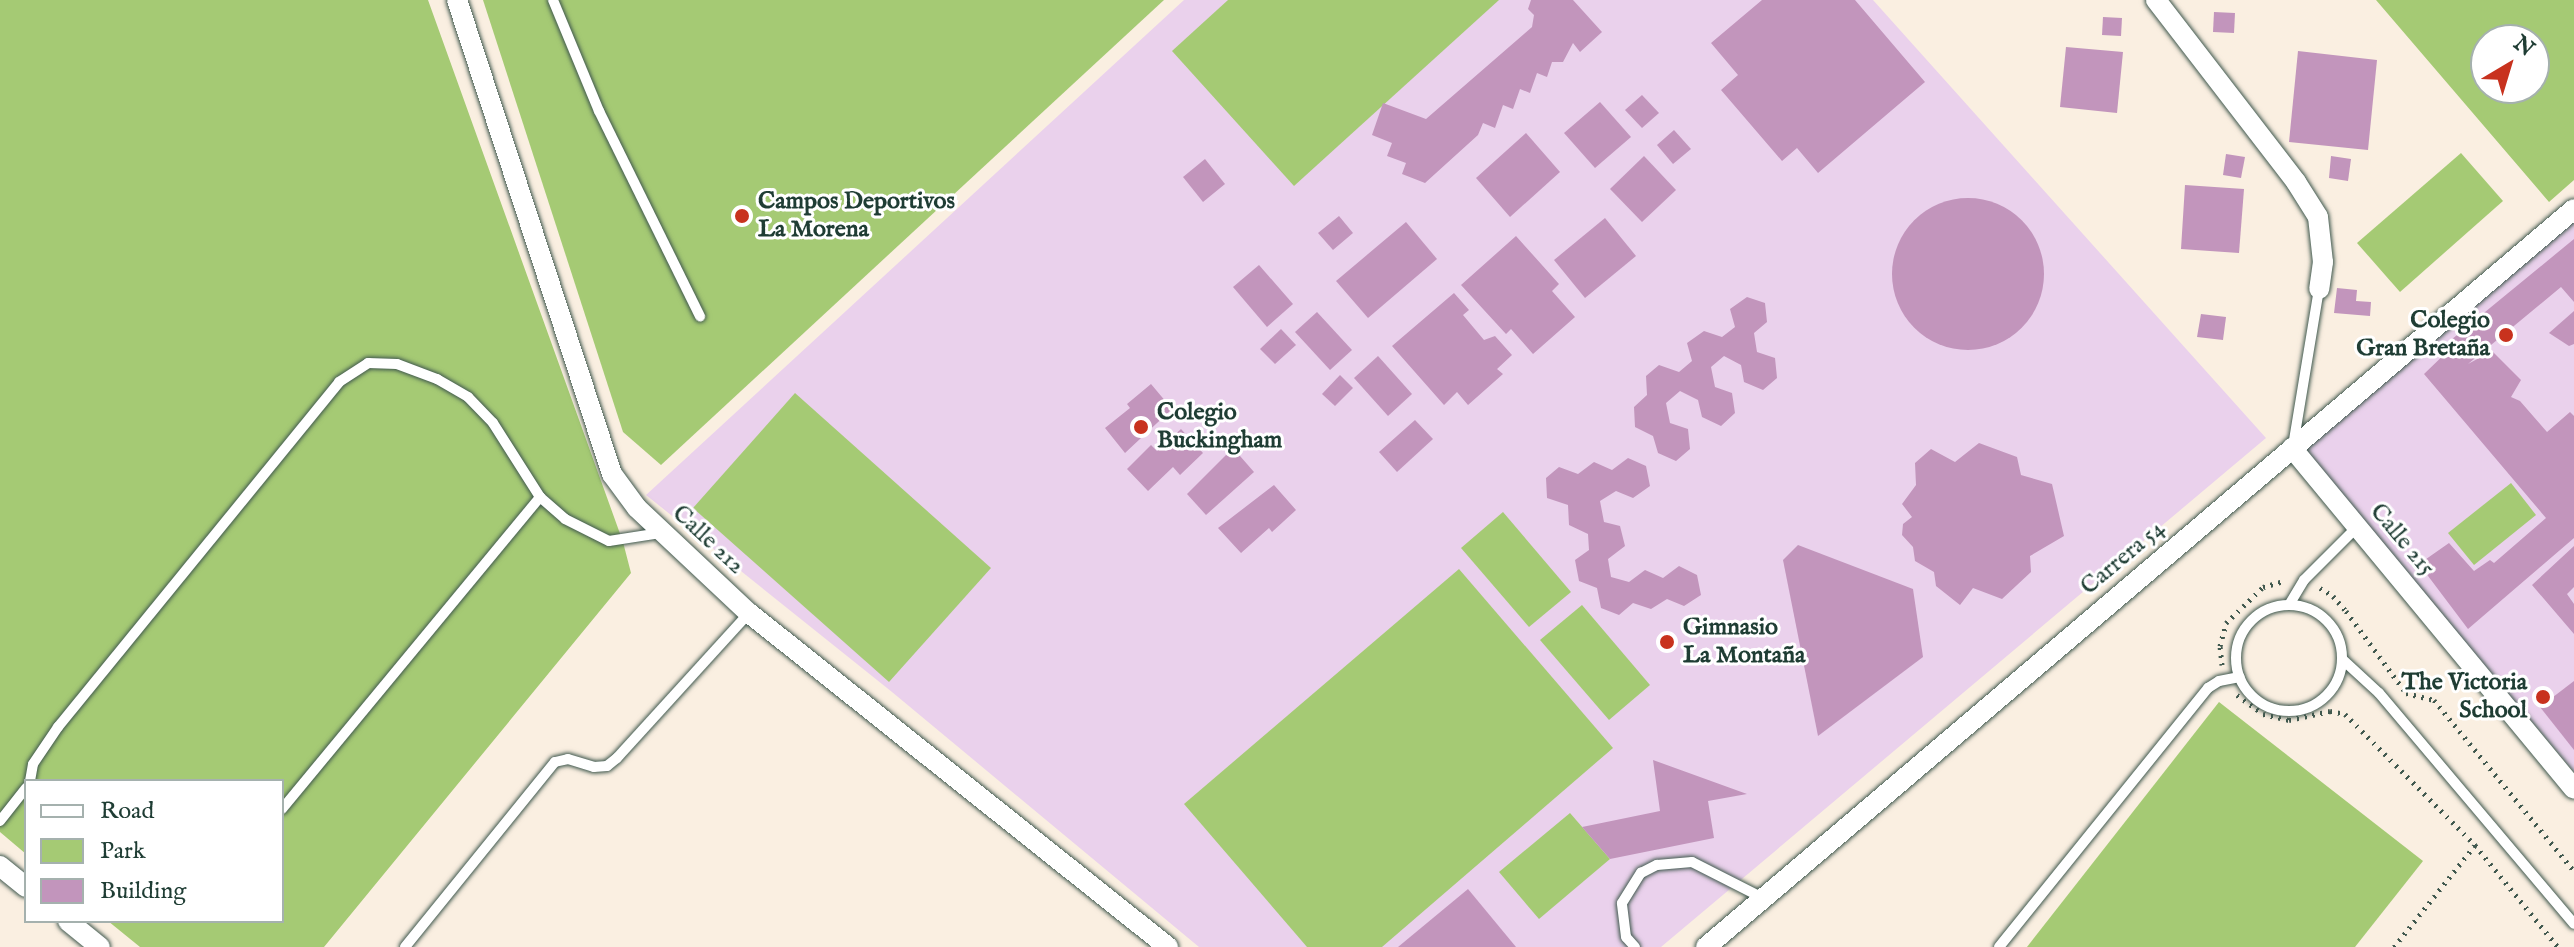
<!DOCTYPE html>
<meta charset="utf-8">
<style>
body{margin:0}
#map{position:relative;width:2574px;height:947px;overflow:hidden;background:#faefe1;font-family:"IM FELL English",serif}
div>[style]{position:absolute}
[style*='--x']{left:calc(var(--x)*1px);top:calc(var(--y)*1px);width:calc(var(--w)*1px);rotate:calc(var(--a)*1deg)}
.built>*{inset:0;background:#ead1ec}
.green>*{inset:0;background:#a5ca74}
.building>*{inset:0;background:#c295bc}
.round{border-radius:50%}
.path>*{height:5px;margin-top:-2.5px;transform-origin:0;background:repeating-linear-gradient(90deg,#40584e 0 2px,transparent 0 8px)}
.roads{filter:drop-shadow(0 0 2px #40584e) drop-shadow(0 0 2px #40584e)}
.service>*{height:10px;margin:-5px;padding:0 5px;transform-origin:5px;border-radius:5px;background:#fff}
.service>.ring{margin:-5px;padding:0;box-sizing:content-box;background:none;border:10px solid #fff;border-radius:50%}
.minor>*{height:20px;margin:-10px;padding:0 10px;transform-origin:10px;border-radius:10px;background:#fff}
.dots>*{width:22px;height:22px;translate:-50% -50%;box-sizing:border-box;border:4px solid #fff;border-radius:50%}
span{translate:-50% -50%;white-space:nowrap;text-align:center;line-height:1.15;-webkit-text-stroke:6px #fff;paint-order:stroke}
.poi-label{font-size:24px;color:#1f3d34;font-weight:700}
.left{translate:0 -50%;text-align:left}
.right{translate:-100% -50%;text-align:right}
.street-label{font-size:24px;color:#1f3d34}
.legend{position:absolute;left:24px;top:779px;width:260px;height:144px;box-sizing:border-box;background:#fff;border:2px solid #a5b1ae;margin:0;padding:10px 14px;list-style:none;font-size:24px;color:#1f3d34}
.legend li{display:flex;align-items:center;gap:16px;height:40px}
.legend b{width:40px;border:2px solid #a5b1ae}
.north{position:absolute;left:2470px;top:24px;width:80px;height:80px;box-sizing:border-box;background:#fff;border:2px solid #a5b1ae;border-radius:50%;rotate:38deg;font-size:22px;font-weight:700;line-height:32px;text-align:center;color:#1f3d34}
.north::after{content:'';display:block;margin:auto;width:28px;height:36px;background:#c8321e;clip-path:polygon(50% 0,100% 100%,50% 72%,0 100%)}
</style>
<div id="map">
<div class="built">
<i style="clip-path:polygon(1184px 0,1873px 0,2266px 438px,1661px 947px,1199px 947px,892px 692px,646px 495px)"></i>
<i style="clip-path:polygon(2574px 220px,2574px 772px,2303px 449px)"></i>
</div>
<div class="green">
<i style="clip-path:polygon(0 0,428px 0,623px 542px,631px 573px,324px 947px,140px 947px,108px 921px,282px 921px,282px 781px,26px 781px,26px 854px,0 832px)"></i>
<i style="clip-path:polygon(483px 0,1164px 0,661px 465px,623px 432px)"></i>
<i style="clip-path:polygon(1228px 0,1499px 0,1294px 186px,1172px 51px)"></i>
<i style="clip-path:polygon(evenodd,2376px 0,2574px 0,2574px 180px,2549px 202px,2376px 0,2486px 40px,2534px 40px,2534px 88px,2486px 88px,2486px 40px)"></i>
<i style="clip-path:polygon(2461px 153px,2503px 201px,2400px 292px,2357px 243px)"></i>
<i style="clip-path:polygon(795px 393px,991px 568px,889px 682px,693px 508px)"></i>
<i style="clip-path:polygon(2511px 483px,2536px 515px,2474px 565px,2448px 533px)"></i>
<i style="clip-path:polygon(1503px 512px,1571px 592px,1529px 627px,1461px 548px)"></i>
<i style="clip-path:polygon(1459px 569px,1613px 748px,1382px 947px,1307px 947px,1184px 804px)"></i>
<i style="clip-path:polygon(1582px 605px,1650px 685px,1609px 720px,1540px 640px)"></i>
<i style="clip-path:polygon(2219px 702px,2423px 861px,2355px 947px,2027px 947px)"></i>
<i style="clip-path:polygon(1570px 813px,1610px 859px,1539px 919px,1499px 872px)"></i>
</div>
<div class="building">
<i style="clip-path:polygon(1531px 0,1573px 0,1602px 32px,1580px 52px,1573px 43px,1563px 62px,1552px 62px,1547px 77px,1537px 73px,1530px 93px,1520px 89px,1513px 109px,1503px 105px,1495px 128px,1483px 123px,1478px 135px,1425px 183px,1402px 174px,1406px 163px,1387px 156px,1392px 143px,1372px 135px,1383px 103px,1426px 119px,1532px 27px,1534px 15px,1528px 9px)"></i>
<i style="clip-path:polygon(1762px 0,1855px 0,1925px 82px,1818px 173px,1797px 148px,1782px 161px,1721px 90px,1738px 75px,1711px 43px)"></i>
<i style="clip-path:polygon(2214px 12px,2235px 13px,2234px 33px,2213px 32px)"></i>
<i style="clip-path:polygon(2103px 17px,2122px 18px,2121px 36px,2102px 35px)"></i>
<i style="clip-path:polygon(2066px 47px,2123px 52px,2117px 113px,2060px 107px)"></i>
<i style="clip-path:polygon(2298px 51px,2377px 60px,2368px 150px,2289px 142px)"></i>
<i style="clip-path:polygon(1642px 95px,1659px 113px,1642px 128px,1625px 110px)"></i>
<i style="clip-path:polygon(1600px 102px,1631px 137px,1595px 168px,1564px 133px)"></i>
<i style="clip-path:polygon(1674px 130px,1691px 149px,1673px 164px,1657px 145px)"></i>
<i style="clip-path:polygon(1526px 133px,1560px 172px,1510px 217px,1476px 178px)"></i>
<i style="clip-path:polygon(2226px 154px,2245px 157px,2241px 178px,2223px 175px)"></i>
<i style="clip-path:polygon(1644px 156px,1676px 190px,1642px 222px,1610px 189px)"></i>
<i style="clip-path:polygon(2331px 156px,2351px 159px,2348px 181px,2329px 178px)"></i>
<i style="clip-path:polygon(1205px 159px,1225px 184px,1203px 202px,1183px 177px)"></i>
<i style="clip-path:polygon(2185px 185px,2244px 189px,2239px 253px,2181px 249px)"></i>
<i class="round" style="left:1892px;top:198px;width:152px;height:152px"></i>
<i style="clip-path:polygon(1339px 216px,1353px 233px,1333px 250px,1318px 233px)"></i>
<i style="clip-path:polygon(1605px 218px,1636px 256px,1585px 298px,1554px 260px)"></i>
<i style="clip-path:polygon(1406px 222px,1437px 259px,1368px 318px,1336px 281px)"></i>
<i style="clip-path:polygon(1516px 236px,1559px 284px,1552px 291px,1575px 317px,1533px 354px,1511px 329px,1506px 334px,1461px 285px)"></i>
<i style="clip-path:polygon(2574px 239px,2574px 302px,2561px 287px,2468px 364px,2492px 351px,2521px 380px,2511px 397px,2520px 401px,2547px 432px,2570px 412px,2574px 416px,2574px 538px,2468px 629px,2419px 564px,2449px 543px,2474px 571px,2490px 560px,2494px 563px,2546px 518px,2424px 374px,2452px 347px,2446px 344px)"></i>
<i style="clip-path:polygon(1259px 265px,1293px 304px,1267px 327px,1233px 287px)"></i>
<i style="clip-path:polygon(2337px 288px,2357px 290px,2356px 301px,2371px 302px,2370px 316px,2334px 313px)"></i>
<i style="clip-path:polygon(1454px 293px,1469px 310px,1463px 315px,1484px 340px,1495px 336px,1512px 355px,1497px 369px,1503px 374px,1468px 405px,1457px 392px,1444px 405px,1392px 346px)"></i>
<i style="clip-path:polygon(1747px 297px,1765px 303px,1767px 322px,1754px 333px,1757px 352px,1775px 358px,1777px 378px,1763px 390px,1744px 382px,1741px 365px,1724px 356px,1711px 367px,1715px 387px,1732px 393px,1735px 413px,1721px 426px,1702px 417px,1698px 400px,1680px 391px,1666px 403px,1670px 423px,1688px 429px,1690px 449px,1676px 461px,1658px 453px,1653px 436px,1635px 427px,1634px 407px,1647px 395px,1646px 376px,1659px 365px,1679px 372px,1692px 361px,1687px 343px,1704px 331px,1722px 337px,1735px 327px,1730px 309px)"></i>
<i style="clip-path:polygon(2574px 311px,2574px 344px,2569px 346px,2549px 333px)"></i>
<i style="clip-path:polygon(1317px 312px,1352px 350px,1330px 370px,1295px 332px)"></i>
<i style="clip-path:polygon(2201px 314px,2226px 317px,2223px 340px,2197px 337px)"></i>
<i style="clip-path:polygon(1281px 329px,1296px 345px,1275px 364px,1260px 349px)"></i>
<i style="clip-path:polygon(1378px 356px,1412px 394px,1388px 416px,1354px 378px)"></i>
<i style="clip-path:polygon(1340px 375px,1353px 388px,1335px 406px,1322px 394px)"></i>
<i style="clip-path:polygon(1151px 384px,1172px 409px,1125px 453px,1105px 428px,1130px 408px,1127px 404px)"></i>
<i style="clip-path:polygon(1415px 420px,1433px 439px,1397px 472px,1379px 452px)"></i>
<i style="clip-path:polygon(1181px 429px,1203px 453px,1180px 475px,1173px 467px,1148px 491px,1127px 469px,1151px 445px,1157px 451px)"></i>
<i style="clip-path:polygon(1979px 443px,2017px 457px,2021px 475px,2052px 484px,2064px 536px,2030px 556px,2031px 572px,2002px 599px,1973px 588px,1960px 605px,1936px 586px,1934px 572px,1915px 561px,1913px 547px,1902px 535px,1903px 524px,1912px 517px,1902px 504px,1916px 485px,1915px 463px,1931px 449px,1955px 462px)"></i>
<i style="clip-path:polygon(1233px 448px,1254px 472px,1206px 515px,1187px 494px)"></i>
<i style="clip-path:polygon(1628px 458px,1646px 466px,1650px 486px,1633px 498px,1616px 491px,1600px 501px,1604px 522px,1620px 526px,1625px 546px,1608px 559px,1611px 577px,1629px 582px,1645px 570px,1663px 578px,1679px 566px,1697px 575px,1701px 595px,1684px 606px,1667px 599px,1651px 609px,1633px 603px,1619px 615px,1601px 608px,1597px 588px,1579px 581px,1575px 560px,1589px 550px,1588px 534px,1569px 525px,1568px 505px,1547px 498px,1546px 478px,1559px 467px,1578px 474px,1594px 462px,1612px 470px)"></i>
<i style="clip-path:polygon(1274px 485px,1296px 510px,1272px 532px,1269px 528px,1241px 553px,1218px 528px)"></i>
<i style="clip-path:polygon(1798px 545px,1913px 589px,1923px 657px,1818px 736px,1783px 560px)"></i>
<i style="clip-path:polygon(2574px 546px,2574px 587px,2567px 594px,2574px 604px,2574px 634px,2532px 585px)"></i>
<i style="clip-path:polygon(2574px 681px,2574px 750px,2540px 707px)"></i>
<i style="clip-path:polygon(1653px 760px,1747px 794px,1708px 801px,1714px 838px,1610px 859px,1582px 827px,1660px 811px)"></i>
<i style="clip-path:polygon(1468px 889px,1516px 947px,1398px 947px)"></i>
</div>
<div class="path">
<i style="--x:2320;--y:588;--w:15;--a:32"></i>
<i style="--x:2333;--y:596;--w:20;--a:49"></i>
<i style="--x:2346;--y:611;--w:102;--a:53.8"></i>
<i style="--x:2406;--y:693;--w:29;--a:14"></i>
<i style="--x:2434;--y:700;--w:221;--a:50.7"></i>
<i style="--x:2222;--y:665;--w:19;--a:-96"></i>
<i style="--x:2220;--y:646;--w:24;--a:-75"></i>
<i style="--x:2226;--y:623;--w:52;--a:-44.2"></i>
<i style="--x:2263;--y:587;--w:22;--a:-16"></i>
<i style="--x:2237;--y:695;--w:32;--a:36"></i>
<i style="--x:2263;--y:714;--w:27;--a:13"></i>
<i style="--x:2289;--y:720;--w:42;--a:-12.4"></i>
<i style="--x:2330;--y:711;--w:15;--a:11"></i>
<i style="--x:2345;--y:714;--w:185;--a:45.2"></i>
<i style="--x:2475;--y:845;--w:132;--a:50.9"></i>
<i style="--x:2394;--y:947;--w:130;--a:-51.5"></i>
</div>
<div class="roads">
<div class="service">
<i style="--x:553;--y:0;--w:120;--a:67.5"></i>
<i style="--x:599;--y:111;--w:229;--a:63.8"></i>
<i style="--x:2293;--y:446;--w:159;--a:-80.6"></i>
<i style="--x:2289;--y:605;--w:29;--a:-59"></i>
<i style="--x:2304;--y:580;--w:75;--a:-45"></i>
<i class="ring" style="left:2236px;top:605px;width:96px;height:96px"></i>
<i style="--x:2342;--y:659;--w:50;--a:42.6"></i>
<i style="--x:2379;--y:693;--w:302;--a:49.8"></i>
<i style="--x:30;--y:781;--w:17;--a:-80"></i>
<i style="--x:33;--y:764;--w:45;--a:-56"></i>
<i style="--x:58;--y:727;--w:445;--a:-50.8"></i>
<i style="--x:339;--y:382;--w:35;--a:-33"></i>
<i style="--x:368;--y:363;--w:29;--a:2"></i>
<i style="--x:397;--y:364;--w:43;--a:20.6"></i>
<i style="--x:437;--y:379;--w:36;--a:30"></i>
<i style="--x:468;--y:397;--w:36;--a:46"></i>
<i style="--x:493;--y:423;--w:88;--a:57.6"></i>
<i style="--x:540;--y:497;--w:33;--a:41"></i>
<i style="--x:565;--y:519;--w:49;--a:26.6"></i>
<i style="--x:609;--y:541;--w:52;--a:-8.9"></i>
<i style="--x:282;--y:809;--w:405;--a:-50.4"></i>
<i style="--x:0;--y:821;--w:42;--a:-51.8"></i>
<i style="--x:405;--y:947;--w:238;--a:-51"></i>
<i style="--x:555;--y:762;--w:13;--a:-13"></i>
<i style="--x:568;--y:759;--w:27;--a:17"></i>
<i style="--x:594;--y:767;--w:13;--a:-4"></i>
<i style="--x:607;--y:766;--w:13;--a:-39"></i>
<i style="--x:617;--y:758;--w:196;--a:-47.7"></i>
<i style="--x:1635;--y:947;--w:13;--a:-132"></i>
<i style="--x:1626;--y:937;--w:34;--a:-97"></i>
<i style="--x:1622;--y:903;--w:36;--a:-58"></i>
<i style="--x:1641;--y:873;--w:18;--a:-27"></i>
<i style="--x:1657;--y:865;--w:35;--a:-5"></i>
<i style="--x:1692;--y:862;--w:80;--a:26.9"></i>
<i style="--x:1999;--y:947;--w:333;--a:-51.1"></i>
<i style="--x:2208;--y:688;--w:13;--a:-32"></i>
<i style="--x:2219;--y:681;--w:21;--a:-11"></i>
</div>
<div class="minor">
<i style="--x:457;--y:0;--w:499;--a:71.9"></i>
<i style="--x:612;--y:474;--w:42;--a:53.7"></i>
<i style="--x:637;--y:508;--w:154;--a:43.2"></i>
<i style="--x:749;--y:613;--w:536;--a:38.56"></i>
<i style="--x:2156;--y:0;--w:230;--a:52.4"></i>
<i style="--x:2296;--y:182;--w:41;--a:57.8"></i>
<i style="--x:2318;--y:217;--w:45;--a:83.7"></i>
<i style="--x:2323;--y:262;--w:27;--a:98"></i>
<i style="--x:2292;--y:448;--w:442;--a:50.4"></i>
<i style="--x:0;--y:866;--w:33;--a:39"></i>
<i style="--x:68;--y:921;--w:41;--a:39.1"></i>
<i style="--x:1706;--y:947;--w:1139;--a:-40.37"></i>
</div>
</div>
<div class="dots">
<i style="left:742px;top:216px;background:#c8321e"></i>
<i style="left:2506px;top:335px;background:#c8321e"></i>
<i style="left:1141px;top:427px;background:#c8321e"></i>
<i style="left:1667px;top:642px;background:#c8321e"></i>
<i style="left:2543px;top:697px;background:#c8321e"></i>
</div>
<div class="poi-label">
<span class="left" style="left:758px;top:216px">Campos Deportivos<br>La Morena</span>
<span class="right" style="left:2490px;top:335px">Colegio<br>Gran Bretaña</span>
<span class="left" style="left:1157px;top:427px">Colegio<br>Buckingham</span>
<span class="left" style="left:1683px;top:642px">Gimnasio<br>La Montaña</span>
<span class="right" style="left:2527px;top:697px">The Victoria<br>School</span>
</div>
<div class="street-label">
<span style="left:708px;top:540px;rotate:43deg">Calle 212</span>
<span style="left:2402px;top:540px;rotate:50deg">Calle 215</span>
<span style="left:2123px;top:558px;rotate:-40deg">Carrera 54</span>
</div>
<ul class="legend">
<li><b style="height:10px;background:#fff"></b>Road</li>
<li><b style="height:22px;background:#a5ca74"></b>Park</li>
<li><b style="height:22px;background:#c295bc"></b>Building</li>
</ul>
<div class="north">N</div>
</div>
